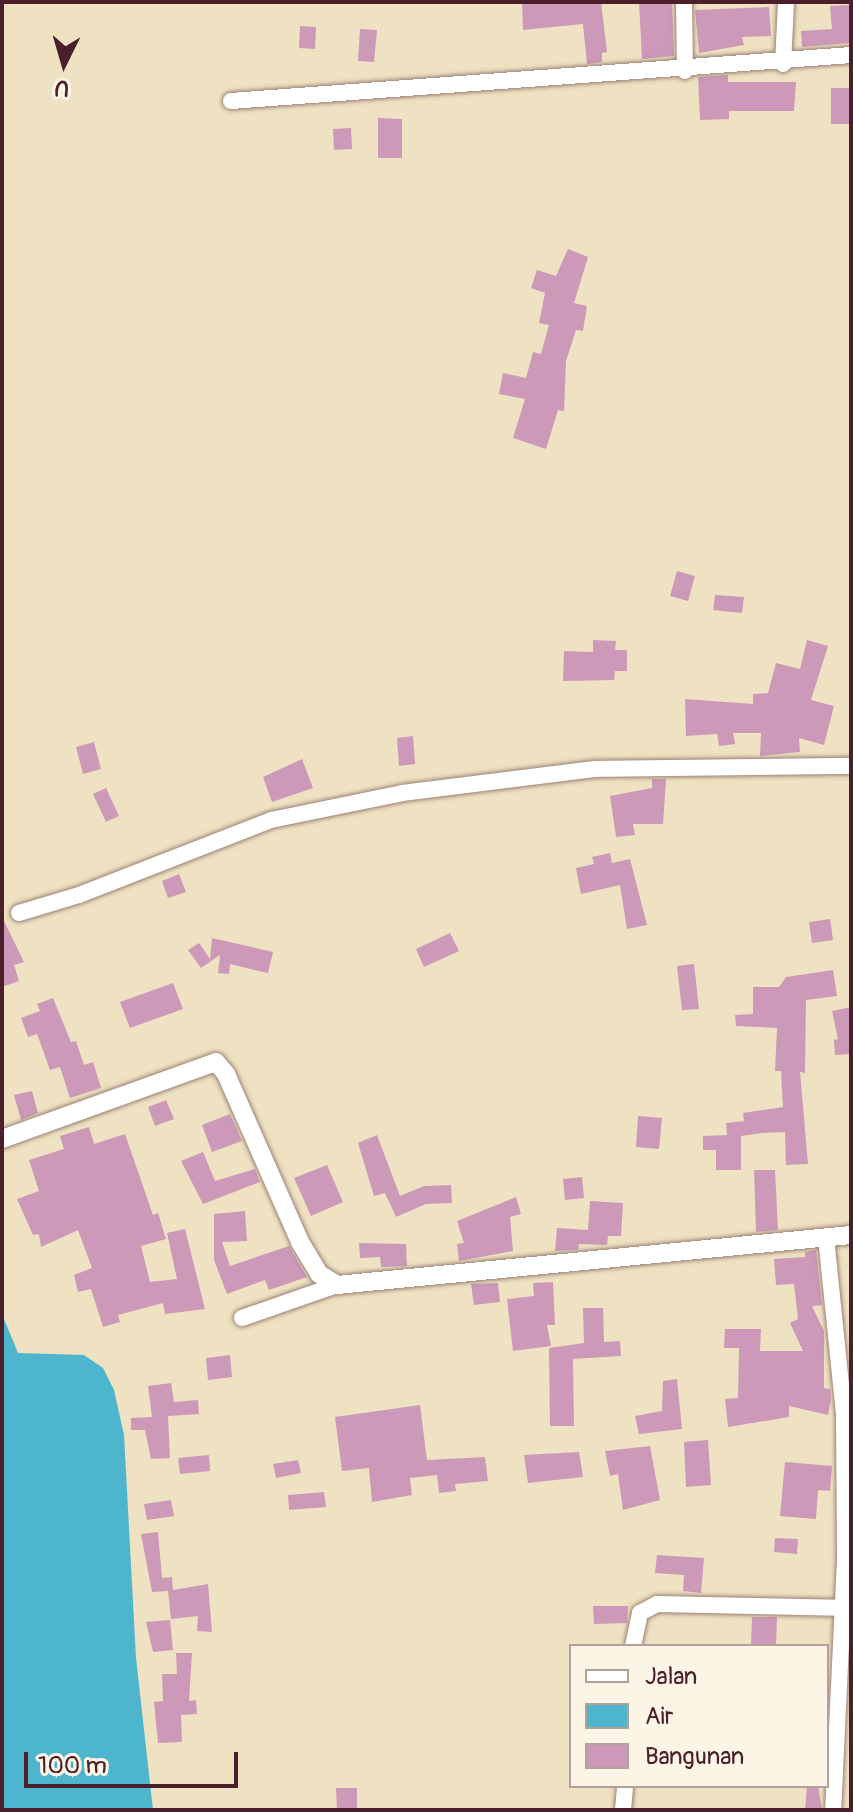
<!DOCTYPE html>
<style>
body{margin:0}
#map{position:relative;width:853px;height:1812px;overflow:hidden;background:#eee2c2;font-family:Pangolin,sans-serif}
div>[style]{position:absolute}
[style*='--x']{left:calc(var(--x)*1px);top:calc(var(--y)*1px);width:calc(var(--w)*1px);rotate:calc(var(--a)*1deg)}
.water>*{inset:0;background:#4db5cc}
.building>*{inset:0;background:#cc99b9}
.roads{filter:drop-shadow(0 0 2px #9c8076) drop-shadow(0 0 2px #9c8076)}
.minor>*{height:16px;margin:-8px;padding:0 8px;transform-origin:8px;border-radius:8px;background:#fff}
.tertiary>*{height:18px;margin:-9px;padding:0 9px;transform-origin:9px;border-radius:9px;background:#fff}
span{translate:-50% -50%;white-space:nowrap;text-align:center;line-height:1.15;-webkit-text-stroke:8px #fcf5e5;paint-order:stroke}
.frame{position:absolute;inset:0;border:4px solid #4a1f2b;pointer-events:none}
.legend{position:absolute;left:569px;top:1644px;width:260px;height:144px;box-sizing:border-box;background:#fcf5e5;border:2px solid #b59f9b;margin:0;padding:10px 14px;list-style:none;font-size:24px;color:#4a1f2b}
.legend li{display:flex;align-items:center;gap:16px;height:40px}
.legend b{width:40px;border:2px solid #b59f9b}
.north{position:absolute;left:24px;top:24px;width:80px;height:80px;-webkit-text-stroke:6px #fcf5e5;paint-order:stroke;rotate:185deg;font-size:22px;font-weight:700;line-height:32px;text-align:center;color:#4a1f2b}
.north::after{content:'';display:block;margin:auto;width:28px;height:36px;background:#4a1f2b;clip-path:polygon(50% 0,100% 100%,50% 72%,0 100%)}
.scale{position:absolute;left:24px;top:1752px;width:214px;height:36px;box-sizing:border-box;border:4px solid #4a1f2b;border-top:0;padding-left:10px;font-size:24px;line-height:28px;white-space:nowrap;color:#4a1f2b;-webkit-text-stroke:6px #fcf5e5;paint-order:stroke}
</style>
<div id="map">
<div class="water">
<i style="clip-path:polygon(2px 1314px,18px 1353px,84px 1355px,103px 1368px,114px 1390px,124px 1435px,136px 1658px,153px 1810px,2px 1810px)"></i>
</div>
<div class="building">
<i style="clip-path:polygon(522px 2px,601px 2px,607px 52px,602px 53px,602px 62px,587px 64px,583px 24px,523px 30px)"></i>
<i style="clip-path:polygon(639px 2px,672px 2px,674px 56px,642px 59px)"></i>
<i style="clip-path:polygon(849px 5px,850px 43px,802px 47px,801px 31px,832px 29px,830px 6px)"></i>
<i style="clip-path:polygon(769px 7px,771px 36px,742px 37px,744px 45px,699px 53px,695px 10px)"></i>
<i style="clip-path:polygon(300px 26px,316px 27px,315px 49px,299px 48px)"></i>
<i style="clip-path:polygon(360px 29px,377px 30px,374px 62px,358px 61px)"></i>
<i style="clip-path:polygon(728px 75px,728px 82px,796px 82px,794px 111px,729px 111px,729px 119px,700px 120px,698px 77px)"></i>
<i style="clip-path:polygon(831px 88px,851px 88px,851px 124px,831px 124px)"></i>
<i style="clip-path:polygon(378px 118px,402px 119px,402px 158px,378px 158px)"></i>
<i style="clip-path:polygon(351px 128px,352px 149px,334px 150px,333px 129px)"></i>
<i style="clip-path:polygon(568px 249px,588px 257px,574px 303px,587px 306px,583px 331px,576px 330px,566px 361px,564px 411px,558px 410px,546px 449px,513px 438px,525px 399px,499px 394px,503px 373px,526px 378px,533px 352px,541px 354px,549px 325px,539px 323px,545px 293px,531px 288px,537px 270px,556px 276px)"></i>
<i style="clip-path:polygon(677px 571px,695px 576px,688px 601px,670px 596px)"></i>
<i style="clip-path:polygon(715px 595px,744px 597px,742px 613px,713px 610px)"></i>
<i style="clip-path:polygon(593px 640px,616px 641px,615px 650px,627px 650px,627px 671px,615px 671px,614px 680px,563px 681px,564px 651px,593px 652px)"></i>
<i style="clip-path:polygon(807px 640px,828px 646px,811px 700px,834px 706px,824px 745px,799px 738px,800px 752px,760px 756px,761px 733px,733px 733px,735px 744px,719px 746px,717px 734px,686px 736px,685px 699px,753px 704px,753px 694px,768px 693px,776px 663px,800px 669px)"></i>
<i style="clip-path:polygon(413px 736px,415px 764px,399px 766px,397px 738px)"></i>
<i style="clip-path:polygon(94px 742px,101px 769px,83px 774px,76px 747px)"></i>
<i style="clip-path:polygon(302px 759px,313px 788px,272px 802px,263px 777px)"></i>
<i style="clip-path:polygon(652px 779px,666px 779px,663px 824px,633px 824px,635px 835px,616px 837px,610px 796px,652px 788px)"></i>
<i style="clip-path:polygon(106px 788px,119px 816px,106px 822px,93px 794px)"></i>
<i style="clip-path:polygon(610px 853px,612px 863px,630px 859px,647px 925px,627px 929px,620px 885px,581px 894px,576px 868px,594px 864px,592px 857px)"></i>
<i style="clip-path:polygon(179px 874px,186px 892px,168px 898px,162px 881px)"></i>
<i style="clip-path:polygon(3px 919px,24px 962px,14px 965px,19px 981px,2px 987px)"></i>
<i style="clip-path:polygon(830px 919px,833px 940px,812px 943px,809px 922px)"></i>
<i style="clip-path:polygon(450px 933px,459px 951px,424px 967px,416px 949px)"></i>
<i style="clip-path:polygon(212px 938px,273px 952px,268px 973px,230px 964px,229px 974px,218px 973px,220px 955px,201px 968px,188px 950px,199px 943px,210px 959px)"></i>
<i style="clip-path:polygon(694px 964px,699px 1009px,682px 1010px,677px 966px)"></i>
<i style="clip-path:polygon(833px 970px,837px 996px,806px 1000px,805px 1073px,800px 1072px,808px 1164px,786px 1165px,785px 1132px,762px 1133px,741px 1136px,741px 1170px,716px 1170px,716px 1150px,703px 1150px,703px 1136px,727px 1135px,726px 1123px,744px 1121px,743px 1113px,783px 1107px,781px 1071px,775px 1071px,777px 1028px,736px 1026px,735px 1015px,753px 1014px,753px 987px,779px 987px,786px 977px)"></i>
<i style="clip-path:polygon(173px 983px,183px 1009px,130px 1028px,120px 1002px)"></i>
<i style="clip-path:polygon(53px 998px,71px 1042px,76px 1041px,84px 1065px,93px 1062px,101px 1088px,70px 1098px,60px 1067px,50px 1070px,37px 1034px,28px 1037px,21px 1018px,40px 1011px,37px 1004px)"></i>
<i style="clip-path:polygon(851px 1007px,851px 1054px,835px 1055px,834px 1040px,838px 1039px,832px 1011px)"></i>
<i style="clip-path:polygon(32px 1091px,38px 1113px,21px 1120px,14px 1095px)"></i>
<i style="clip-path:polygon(166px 1100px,174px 1119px,155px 1126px,148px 1107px)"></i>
<i style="clip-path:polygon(230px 1114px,242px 1141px,212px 1152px,202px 1125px)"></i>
<i style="clip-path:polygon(638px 1116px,662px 1118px,659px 1149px,636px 1147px)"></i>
<i style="clip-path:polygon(89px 1127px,94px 1144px,125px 1134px,153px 1215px,158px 1213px,166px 1239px,141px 1246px,150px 1282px,177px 1279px,167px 1233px,185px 1229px,205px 1309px,165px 1314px,163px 1303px,118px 1315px,120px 1322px,103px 1327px,91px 1289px,78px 1292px,74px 1275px,92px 1268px,78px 1230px,41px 1247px,39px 1234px,33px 1235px,17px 1199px,39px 1191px,29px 1160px,64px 1149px,60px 1136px)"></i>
<i style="clip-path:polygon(377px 1135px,400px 1196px,424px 1186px,451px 1185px,452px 1203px,426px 1204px,396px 1217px,385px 1193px,374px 1196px,358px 1143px)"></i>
<i style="clip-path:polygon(203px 1152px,215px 1181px,255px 1169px,260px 1182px,203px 1204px,181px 1161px)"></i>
<i style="clip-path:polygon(327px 1165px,343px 1202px,311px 1216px,294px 1178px)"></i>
<i style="clip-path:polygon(754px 1170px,775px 1170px,778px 1230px,756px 1232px)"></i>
<i style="clip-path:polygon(582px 1177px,584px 1198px,565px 1200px,563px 1179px)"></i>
<i style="clip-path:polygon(516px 1197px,521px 1214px,510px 1217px,513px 1251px,459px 1261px,457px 1244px,464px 1243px,457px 1221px)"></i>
<i style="clip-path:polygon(590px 1201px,623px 1203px,621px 1236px,608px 1236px,607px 1245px,579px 1244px,578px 1250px,555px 1251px,557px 1228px,588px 1230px)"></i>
<i style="clip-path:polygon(245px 1211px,247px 1241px,222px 1242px,230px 1266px,289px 1246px,307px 1277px,269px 1290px,265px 1280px,227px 1294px,214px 1260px,214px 1214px)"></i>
<i style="clip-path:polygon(359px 1243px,406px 1244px,407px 1266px,381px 1267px,380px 1257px,360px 1258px)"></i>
<i style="clip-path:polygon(816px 1250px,822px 1305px,812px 1306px,824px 1331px,824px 1388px,830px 1389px,831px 1399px,828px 1415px,789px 1406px,789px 1417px,728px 1427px,725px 1399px,738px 1398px,739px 1348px,724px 1348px,725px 1329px,761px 1329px,760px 1351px,803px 1351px,790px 1323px,798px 1319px,794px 1284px,776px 1285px,774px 1259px,805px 1257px,805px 1252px)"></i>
<i style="clip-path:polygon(553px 1282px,555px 1325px,547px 1325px,551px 1346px,513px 1351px,507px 1299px,534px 1296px,533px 1283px)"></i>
<i style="clip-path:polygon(498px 1283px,500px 1302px,474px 1305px,471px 1284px)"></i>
<i style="clip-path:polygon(583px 1308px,603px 1308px,604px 1342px,620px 1341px,621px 1356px,573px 1359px,574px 1426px,550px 1426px,549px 1348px,584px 1343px)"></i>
<i style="clip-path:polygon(230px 1355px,232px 1377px,208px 1380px,206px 1358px)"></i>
<i style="clip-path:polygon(677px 1379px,682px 1429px,639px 1434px,635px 1416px,662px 1411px,663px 1381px)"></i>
<i style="clip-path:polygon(171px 1383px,174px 1402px,198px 1400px,199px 1414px,168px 1416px,170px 1458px,151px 1459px,145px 1430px,131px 1430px,131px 1418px,152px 1417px,148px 1386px)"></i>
<i style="clip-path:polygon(420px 1405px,427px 1460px,485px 1457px,488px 1481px,455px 1484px,456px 1491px,439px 1493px,437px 1475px,410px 1478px,412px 1495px,372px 1502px,369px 1468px,342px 1471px,335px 1417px)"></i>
<i style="clip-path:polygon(708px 1440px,711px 1485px,686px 1487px,684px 1442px)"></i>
<i style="clip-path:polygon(650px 1446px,660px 1500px,623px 1510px,618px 1474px,610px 1476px,605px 1451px)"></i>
<i style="clip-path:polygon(579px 1452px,583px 1477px,528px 1483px,524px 1455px)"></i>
<i style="clip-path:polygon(209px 1455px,210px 1471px,180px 1474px,178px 1458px)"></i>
<i style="clip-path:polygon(298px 1460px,301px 1473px,276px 1478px,273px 1464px)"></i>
<i style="clip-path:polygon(785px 1462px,832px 1466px,830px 1491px,818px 1490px,816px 1519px,780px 1516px)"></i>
<i style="clip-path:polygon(324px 1492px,326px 1507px,289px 1510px,288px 1495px)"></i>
<i style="clip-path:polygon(171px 1500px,174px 1516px,147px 1520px,144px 1504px)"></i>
<i style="clip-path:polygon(158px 1532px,162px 1578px,172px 1577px,173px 1590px,208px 1584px,212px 1632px,197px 1631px,198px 1616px,171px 1619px,168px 1591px,152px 1592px,141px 1534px)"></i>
<i style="clip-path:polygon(775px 1538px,798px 1539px,797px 1554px,774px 1552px)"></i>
<i style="clip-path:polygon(657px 1555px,704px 1558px,701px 1593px,683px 1591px,684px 1575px,655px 1573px)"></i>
<i style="clip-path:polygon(593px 1606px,628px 1606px,627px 1623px,594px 1624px)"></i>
<i style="clip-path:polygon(752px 1617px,777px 1617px,776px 1646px,751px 1646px)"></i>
<i style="clip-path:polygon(170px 1620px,173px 1650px,153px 1652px,146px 1622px)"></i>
<i style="clip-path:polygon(176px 1653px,192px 1653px,189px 1701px,196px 1700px,197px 1714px,181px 1715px,182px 1742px,158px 1743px,154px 1702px,163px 1701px,162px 1674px,177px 1674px)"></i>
<i style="clip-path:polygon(807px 1786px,818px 1786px,822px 1810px,805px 1810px)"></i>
<i style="clip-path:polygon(336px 1788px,357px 1788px,357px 1810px,337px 1810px)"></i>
</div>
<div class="roads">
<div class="minor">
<i style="--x:684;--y:2;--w:69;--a:89.2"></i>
<i style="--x:783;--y:64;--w:62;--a:-87.2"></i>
<i style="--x:231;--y:101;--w:622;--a:-4.24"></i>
<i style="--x:19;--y:913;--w:63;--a:-16.7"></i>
<i style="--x:79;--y:895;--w:206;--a:-21.3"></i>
<i style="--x:271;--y:820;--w:134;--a:-11.6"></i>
<i style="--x:402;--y:793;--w:194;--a:-7.1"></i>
<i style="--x:595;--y:769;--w:256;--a:-0.7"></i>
<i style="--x:826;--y:1237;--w:179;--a:84.2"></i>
<i style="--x:844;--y:1415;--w:144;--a:89.6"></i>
<i style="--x:845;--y:1559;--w:251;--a:92.7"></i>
<i style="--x:242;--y:1318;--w:101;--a:-19.2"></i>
<i style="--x:633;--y:1646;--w:34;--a:-78"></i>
<i style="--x:640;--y:1613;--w:19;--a:-28"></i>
<i style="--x:657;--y:1604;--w:194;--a:1.2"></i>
<i style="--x:623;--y:1810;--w:24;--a:-85"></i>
</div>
<div class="tertiary">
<i style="--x:2;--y:1139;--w:227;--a:-19.8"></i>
<i style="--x:216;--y:1062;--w:16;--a:50"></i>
<i style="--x:226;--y:1074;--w:184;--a:66.2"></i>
<i style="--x:300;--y:1242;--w:37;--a:59"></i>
<i style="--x:319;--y:1274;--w:21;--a:31"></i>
<i style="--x:337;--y:1285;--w:516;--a:-5.56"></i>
</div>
</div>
<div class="frame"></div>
<ul class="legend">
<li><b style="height:10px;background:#fff"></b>Jalan</li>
<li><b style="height:22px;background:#4db5cc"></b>Air</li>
<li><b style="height:22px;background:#cc99b9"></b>Bangunan</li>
</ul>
<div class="north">U</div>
<div class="scale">100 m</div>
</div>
